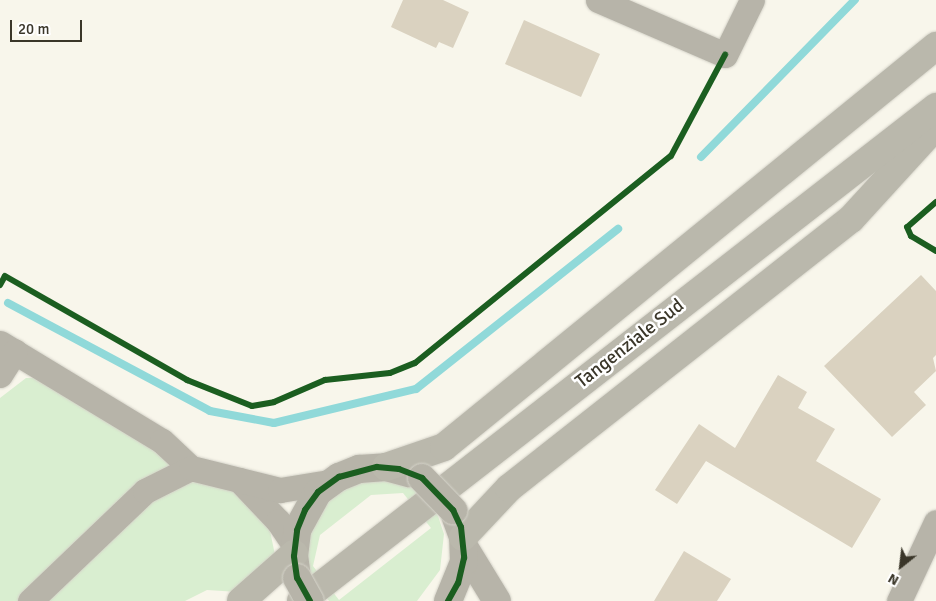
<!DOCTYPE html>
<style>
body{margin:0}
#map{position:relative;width:936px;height:601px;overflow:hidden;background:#f8f6eb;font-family:Signika,sans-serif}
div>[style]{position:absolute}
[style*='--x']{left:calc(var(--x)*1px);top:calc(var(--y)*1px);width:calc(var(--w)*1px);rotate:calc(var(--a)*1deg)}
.green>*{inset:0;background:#d9eed0}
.stream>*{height:8px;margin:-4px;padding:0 4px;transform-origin:4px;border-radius:4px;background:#90d9d9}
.building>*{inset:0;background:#dad2c0}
.roads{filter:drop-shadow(0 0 1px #d5d3c9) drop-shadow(0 0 1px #d5d3c9)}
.minor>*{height:25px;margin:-12.5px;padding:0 12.5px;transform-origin:12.5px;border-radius:12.5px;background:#b7b4a9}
.tertiary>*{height:28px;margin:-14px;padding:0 14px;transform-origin:14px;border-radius:14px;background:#b7b4a9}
.trunk>*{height:28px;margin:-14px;padding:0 14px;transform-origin:14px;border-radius:14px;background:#bab8ac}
.bridges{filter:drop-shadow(0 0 1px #d5d3c9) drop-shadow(0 0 1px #d5d3c9)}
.tertiary-bridge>*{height:28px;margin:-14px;padding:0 14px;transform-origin:14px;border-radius:14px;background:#b7b4a9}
.cycleway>*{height:6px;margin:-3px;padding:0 3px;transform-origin:3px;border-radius:3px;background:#1b5e20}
span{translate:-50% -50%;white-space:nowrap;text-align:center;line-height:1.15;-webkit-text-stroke:5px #fff;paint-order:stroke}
.street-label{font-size:19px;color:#3a3629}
.north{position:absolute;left:876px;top:541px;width:50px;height:50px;-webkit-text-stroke:4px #fff;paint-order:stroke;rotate:209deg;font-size:14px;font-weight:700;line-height:20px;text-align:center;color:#3a3629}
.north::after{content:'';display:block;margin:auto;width:18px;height:22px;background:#3a3629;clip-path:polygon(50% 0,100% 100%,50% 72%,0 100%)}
.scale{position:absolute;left:10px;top:20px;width:72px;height:22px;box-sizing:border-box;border:2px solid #3a3629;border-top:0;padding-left:6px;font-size:15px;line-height:18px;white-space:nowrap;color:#3a3629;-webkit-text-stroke:4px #fff;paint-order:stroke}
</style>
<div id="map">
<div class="green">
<i style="clip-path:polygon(26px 378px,42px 378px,253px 500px,268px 521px,275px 555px,238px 592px,207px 590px,185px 601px,0 601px,0 398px)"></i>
<i style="clip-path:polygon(evenodd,362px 474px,415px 487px,438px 516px,444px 534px,440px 570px,417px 601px,329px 601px,307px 574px,306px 519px,362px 474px,403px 493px,431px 528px,339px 600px,313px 566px,320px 535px,371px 495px,403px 493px)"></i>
</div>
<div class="stream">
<i style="--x:701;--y:157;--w:220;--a:-45.6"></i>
<i style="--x:8;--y:303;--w:229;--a:28.1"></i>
<i style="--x:210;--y:411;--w:65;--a:10.6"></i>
<i style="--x:274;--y:423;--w:146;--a:-13.5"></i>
<i style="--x:416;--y:389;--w:258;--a:-38.4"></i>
</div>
<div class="building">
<i style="clip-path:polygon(403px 0,443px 0,469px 12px,453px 48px,439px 42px,436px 48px,391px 27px)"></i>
<i style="clip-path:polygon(524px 20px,600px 54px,581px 97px,505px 64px)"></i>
<i style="clip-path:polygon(921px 275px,936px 291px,936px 355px,933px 358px,936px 371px,914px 392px,926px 405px,892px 437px,824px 366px)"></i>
<i style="clip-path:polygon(778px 375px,807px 392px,798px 408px,835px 429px,816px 461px,881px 499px,852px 548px,706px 461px,677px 504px,655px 490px,699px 424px,735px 448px)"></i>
<i style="clip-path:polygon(684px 551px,731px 579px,717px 601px,654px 601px)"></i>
</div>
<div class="roads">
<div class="minor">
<i style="--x:598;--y:0;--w:138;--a:23.4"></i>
<i style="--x:725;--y:55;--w:61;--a:-63.9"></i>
<i style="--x:0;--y:343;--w:189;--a:31.2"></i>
<i style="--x:162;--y:441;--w:40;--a:43"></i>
<i style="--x:0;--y:375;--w:28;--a:-58"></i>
<i style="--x:239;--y:480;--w:57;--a:46.4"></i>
<i style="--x:278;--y:521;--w:29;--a:56"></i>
<i style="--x:30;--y:601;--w:159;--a:-43.7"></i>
<i style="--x:145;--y:491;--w:51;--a:-26.6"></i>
<i style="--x:191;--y:468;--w:92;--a:13.9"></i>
<i style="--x:280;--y:490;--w:51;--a:-9.1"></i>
<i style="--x:899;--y:601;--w:87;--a:-64.9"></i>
</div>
<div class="tertiary">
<i style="--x:464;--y:547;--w:63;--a:58.6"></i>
<i style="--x:297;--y:577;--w:21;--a:-98"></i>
<i style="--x:294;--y:556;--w:26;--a:-83"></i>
<i style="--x:297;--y:530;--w:43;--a:-61.1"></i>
<i style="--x:318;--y:492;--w:26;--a:-36"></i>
<i style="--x:339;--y:477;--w:22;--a:-22"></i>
<i style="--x:359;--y:469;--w:27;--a:-4"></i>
<i style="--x:386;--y:467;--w:24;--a:15"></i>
<i style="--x:448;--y:601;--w:42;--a:-67.7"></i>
<i style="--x:464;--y:562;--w:25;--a:-92"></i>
<i style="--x:463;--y:537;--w:23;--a:-110"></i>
</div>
<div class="trunk">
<i style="--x:386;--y:467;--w:61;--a:-19"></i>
<i style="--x:444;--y:447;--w:635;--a:-39.18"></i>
<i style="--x:463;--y:537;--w:67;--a:-46.8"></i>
<i style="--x:509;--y:488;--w:435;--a:-38.2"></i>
<i style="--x:851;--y:219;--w:126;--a:-47.6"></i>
<i style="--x:241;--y:601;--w:71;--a:-41.6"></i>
<i style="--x:301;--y:601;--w:805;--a:-37.88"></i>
</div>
</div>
<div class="bridges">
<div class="tertiary-bridge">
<i style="--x:422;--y:478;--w:45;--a:45.9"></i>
<i style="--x:297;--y:578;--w:26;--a:61"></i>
</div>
</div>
<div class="cycleway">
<i style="--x:936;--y:202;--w:38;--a:139"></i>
<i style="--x:907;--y:227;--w:10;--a:66"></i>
<i style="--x:911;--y:236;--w:29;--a:31"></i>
<i style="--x:0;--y:285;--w:10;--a:-61"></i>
<i style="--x:5;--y:276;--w:210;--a:29.7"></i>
<i style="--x:187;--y:380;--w:70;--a:21.8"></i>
<i style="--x:252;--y:406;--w:22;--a:-10"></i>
<i style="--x:274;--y:402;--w:56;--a:-23.3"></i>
<i style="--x:325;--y:380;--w:65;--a:-6.1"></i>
<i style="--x:390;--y:373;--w:27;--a:-22"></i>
<i style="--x:415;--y:363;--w:329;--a:-39"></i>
<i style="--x:671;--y:156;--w:115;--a:-61.9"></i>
<i style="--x:310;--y:601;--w:26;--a:-119"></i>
<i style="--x:297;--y:578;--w:22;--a:-98"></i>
<i style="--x:294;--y:556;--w:26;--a:-83"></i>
<i style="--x:297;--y:530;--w:22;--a:-68"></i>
<i style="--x:305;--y:510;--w:22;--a:-54"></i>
<i style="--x:318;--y:492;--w:26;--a:-36"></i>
<i style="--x:339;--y:477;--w:39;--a:-15"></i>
<i style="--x:377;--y:467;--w:22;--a:5"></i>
<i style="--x:399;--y:469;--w:25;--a:21"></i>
<i style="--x:422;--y:478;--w:45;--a:45.9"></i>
<i style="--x:453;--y:510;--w:19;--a:65"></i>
<i style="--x:461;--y:527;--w:31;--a:84"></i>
<i style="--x:464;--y:558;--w:26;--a:103"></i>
<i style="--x:458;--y:583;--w:21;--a:119"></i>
</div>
<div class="street-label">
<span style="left:630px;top:344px;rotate:-38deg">Tangenziale Sud</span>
</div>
<div class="north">N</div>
<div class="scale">20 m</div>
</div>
